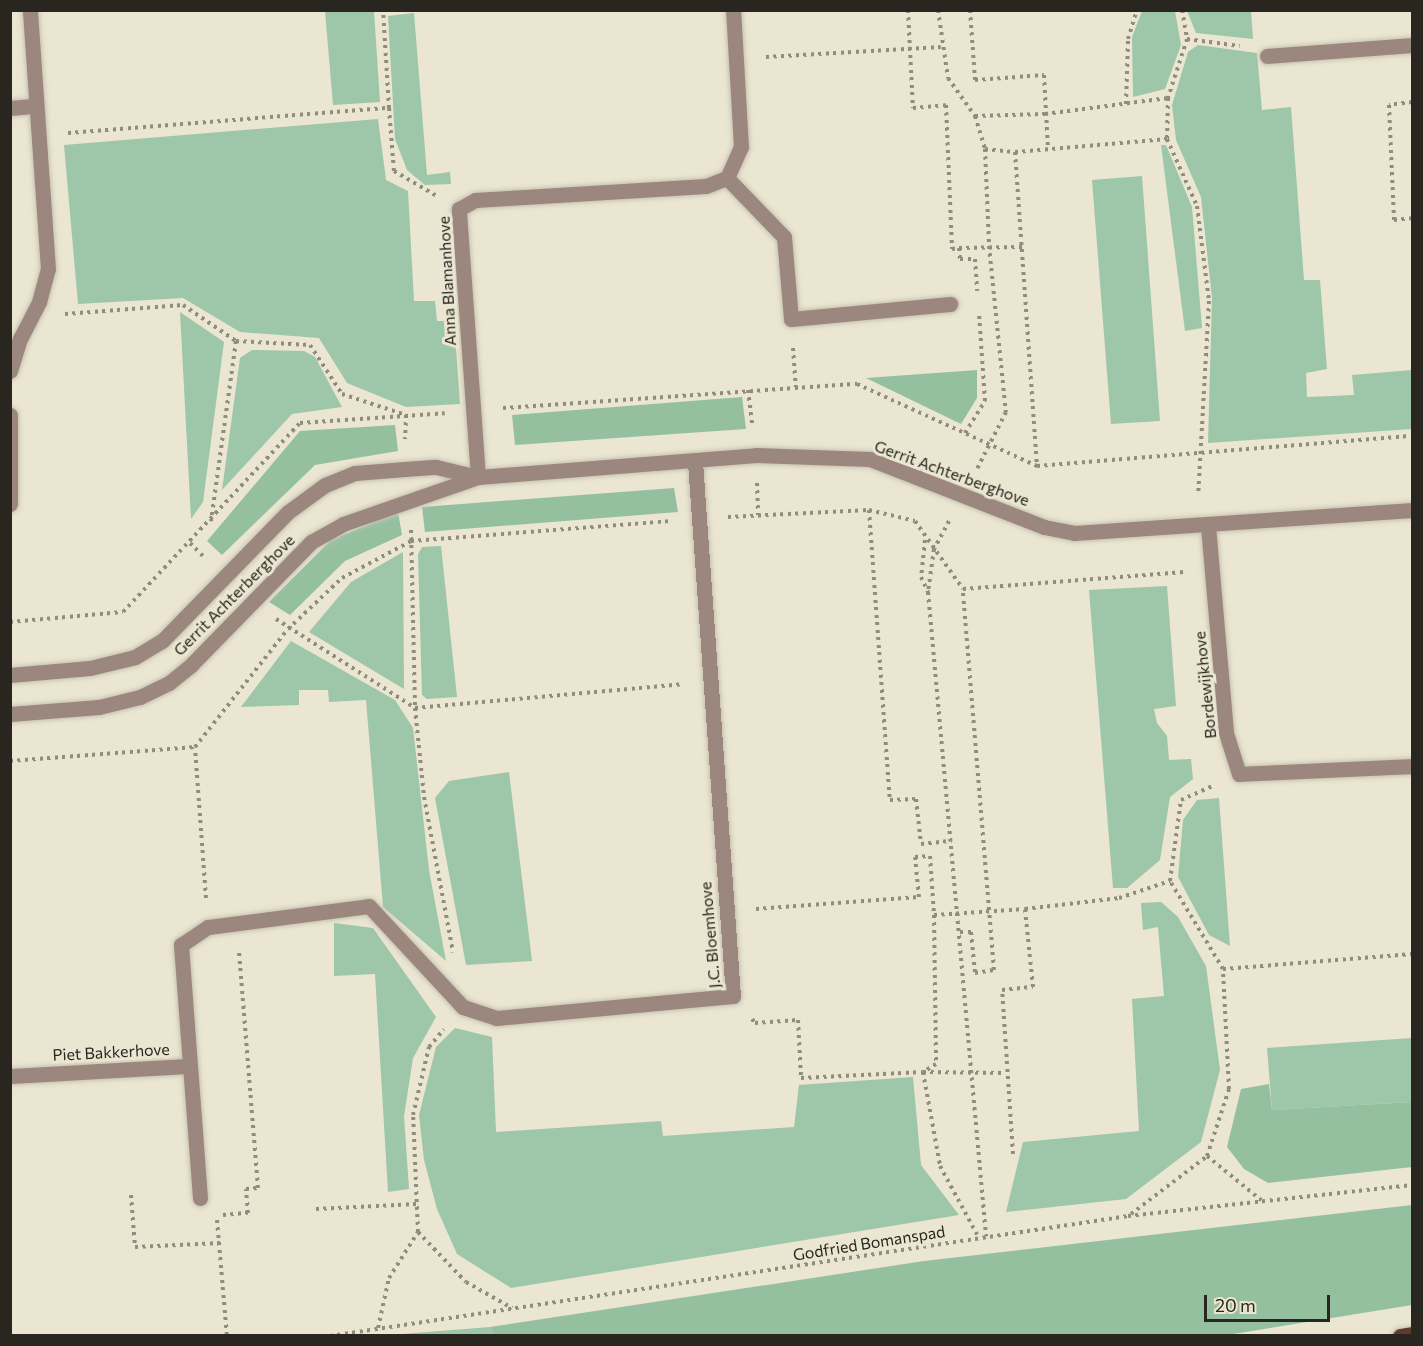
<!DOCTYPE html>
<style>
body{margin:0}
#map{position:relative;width:1423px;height:1346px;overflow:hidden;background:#eae6d1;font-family:Commissioner,sans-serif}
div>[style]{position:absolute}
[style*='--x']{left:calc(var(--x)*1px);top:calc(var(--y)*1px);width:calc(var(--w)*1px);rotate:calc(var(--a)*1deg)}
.green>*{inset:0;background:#9ec6a8}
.forest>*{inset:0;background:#95c0a0}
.path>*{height:4px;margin-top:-2px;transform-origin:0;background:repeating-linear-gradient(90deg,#908d7e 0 3px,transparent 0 7.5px)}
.roads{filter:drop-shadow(0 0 2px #c7c3b1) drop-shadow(0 0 2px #c7c3b1)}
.minor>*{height:15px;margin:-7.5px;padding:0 7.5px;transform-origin:7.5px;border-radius:7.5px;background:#9c877f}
.major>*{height:15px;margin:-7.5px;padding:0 7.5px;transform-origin:7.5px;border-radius:7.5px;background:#5e3b2e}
span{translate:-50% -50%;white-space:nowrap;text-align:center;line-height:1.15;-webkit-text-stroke:6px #eae6d1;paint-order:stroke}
.street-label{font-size:16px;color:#28261f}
.frame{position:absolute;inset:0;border:12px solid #28261f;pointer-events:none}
.scale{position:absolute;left:1204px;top:1295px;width:126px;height:27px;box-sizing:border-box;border:3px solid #28261f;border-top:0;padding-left:8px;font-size:18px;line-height:21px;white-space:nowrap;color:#28261f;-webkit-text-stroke:4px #eae6d1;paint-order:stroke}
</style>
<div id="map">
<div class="green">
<i style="clip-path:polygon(325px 11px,374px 11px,380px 102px,333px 105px)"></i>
<i style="clip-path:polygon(1142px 11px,1175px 11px,1181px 45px,1165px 89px,1133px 97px,1132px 37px)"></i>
<i style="clip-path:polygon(1187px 11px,1251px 11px,1253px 39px,1196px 33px)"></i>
<i style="clip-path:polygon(414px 13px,427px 175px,450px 172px,451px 184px,425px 185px,407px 170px,395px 139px,388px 16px)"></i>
<i style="clip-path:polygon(1198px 45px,1257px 53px,1262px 110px,1291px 107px,1304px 280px,1320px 280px,1327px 369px,1306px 373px,1307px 397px,1354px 395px,1352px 375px,1412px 370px,1412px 429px,1208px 443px,1212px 298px,1201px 197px,1176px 140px,1172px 105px,1188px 52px)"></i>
<i style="clip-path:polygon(378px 119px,386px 180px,408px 191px,414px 301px,435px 301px,437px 321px,454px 321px,460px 404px,406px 407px,347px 383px,319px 338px,240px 332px,183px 298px,78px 304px,64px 145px)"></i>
<i style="clip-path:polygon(1161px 145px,1166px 145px,1192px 207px,1202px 328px,1185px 331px)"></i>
<i style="clip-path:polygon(1142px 176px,1160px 421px,1111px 424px,1092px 180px)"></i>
<i style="clip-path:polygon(180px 312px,224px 342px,203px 502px,191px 519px)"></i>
<i style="clip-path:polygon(252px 350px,304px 351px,315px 357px,342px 407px,292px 414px,222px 490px,240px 358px)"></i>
<i style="clip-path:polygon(441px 546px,457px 697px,427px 699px,422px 695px,418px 554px,422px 547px)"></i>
<i style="clip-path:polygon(403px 552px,404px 689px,309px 632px,351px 582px)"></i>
<i style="clip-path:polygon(1167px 586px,1176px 706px,1154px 709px,1157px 723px,1167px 736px,1169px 760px,1191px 759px,1193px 779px,1170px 797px,1160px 860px,1127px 888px,1113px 888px,1089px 590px)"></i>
<i style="clip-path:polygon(291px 641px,395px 700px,413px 728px,429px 870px,446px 961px,383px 907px,366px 700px,329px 702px,328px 690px,299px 690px,299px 705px,241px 707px)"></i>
<i style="clip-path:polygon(509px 772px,532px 961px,466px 965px,435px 798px,449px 781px)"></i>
<i style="clip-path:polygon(1219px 798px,1230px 946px,1209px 935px,1178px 877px,1183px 820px,1197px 800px)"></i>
<i style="clip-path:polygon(1161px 902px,1178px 917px,1206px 966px,1220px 1070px,1201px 1142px,1126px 1199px,1006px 1212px,1023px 1142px,1139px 1131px,1132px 999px,1164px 996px,1158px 927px,1143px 930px,1141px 903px)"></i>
<i style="clip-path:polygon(334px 923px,373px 928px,436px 1017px,413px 1058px,404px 1116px,409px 1189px,388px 1192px,375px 974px,334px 976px)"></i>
<i style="clip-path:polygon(455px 1028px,492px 1037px,496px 1132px,661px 1121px,663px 1136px,794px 1127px,799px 1085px,913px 1077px,921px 1165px,959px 1215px,511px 1288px,457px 1254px,437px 1209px,424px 1160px,419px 1115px,436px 1047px)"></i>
<i style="clip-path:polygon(1412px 1038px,1412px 1102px,1272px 1110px,1267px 1048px)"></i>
<i style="clip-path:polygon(490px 1327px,495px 1335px,402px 1334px)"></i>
</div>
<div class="forest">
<i style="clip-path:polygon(977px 370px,977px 398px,961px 424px,866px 378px)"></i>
<i style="clip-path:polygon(742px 397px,746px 429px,515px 445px,512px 415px)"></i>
<i style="clip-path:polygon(395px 425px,398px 451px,315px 465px,222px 555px,207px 541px,300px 431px)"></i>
<i style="clip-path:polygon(674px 488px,678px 512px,425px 532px,422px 507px)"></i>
<i style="clip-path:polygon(398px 512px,402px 535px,345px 561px,290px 615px,269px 602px,331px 540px)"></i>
<i style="clip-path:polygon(1269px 1084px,1272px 1110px,1412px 1102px,1412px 1167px,1268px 1183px,1244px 1169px,1227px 1147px,1241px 1089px)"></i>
<i style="clip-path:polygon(1412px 1205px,1412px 1305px,1227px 1335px,495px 1336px,490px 1327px,924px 1261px)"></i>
</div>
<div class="path">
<i style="--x:908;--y:10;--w:98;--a:87.1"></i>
<i style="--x:913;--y:108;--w:33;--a:-5"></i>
<i style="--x:946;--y:105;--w:144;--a:87.6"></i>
<i style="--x:952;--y:249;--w:7;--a:-8"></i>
<i style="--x:959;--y:248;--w:11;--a:85"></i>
<i style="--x:960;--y:259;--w:15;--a:0"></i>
<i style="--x:975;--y:259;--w:32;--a:86"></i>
<i style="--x:938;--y:10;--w:69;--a:81.6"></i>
<i style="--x:948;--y:78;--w:47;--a:54.6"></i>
<i style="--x:975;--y:116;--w:34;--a:73"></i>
<i style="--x:985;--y:149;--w:97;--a:87.6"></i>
<i style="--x:989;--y:246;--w:167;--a:84.2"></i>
<i style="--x:1006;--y:412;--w:64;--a:117"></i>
<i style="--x:970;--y:10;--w:70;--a:85.9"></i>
<i style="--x:975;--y:80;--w:69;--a:-4.1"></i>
<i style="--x:1044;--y:75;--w:74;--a:86.9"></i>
<i style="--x:1182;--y:10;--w:29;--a:80"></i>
<i style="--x:1187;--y:39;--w:62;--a:107.9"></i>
<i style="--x:1168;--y:98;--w:41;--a:91.4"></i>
<i style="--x:1167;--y:139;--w:73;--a:65.9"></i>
<i style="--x:1197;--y:206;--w:96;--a:82.8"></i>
<i style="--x:1209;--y:301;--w:195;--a:93.2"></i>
<i style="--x:1187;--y:39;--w:53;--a:7.5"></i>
<i style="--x:766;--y:57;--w:175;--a:-3.3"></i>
<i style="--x:1412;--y:102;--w:23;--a:173"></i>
<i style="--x:1389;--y:105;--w:115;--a:87.5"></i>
<i style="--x:1394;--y:220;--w:18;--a:-6"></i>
<i style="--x:1126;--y:104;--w:65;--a:-88.2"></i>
<i style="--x:1128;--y:39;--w:30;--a:-73"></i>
<i style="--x:389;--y:108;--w:63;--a:85.5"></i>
<i style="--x:394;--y:171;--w:48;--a:30.3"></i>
<i style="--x:975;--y:116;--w:70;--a:-1.6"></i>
<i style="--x:1045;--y:114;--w:124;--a:-7.4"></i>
<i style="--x:68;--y:133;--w:322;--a:-4.5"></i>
<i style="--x:389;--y:108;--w:98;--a:-93.5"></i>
<i style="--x:985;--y:149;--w:30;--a:6"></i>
<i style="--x:1015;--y:152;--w:153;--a:-4.9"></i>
<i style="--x:1015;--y:152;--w:315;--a:86"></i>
<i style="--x:959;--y:248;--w:63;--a:-0.9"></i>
<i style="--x:65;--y:314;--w:118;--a:-4.4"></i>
<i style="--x:183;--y:305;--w:64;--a:34.2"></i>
<i style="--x:236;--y:341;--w:182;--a:97.9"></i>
<i style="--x:236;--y:341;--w:74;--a:3.1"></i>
<i style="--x:310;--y:345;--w:59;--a:56.9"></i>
<i style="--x:342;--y:394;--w:67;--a:18.2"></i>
<i style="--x:406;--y:415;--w:24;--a:92"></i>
<i style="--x:793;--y:348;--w:39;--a:86"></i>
<i style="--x:748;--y:390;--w:35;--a:83"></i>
<i style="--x:503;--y:408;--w:355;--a:-3.9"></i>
<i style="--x:857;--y:384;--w:198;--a:24.5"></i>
<i style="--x:1037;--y:466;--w:376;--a:-4.6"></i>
<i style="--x:965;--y:433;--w:38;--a:-58"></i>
<i style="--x:985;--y:401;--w:88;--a:-93.9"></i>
<i style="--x:757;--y:483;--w:32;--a:88"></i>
<i style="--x:869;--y:510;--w:291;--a:85.9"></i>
<i style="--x:890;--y:800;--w:26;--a:-2"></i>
<i style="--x:916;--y:799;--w:45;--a:83.7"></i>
<i style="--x:921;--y:844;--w:31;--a:-6"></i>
<i style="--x:728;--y:517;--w:141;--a:-2.8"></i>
<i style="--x:869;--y:510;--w:47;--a:13.4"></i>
<i style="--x:915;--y:521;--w:83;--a:54.8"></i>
<i style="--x:963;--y:589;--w:222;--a:-4.4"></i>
<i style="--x:949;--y:521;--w:32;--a:118"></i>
<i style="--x:934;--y:549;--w:43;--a:97.9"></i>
<i style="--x:928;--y:592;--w:647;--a:84.85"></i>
<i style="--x:411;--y:530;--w:178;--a:88.7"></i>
<i style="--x:415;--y:708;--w:268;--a:-5.1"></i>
<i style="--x:925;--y:540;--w:37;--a:96"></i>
<i style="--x:921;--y:577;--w:17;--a:65"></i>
<i style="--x:190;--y:543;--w:20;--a:45"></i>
<i style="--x:276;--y:619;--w:165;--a:32.6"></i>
<i style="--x:415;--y:708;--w:89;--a:84.2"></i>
<i style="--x:424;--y:797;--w:158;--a:79.4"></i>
<i style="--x:10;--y:622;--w:113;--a:-5.1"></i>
<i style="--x:123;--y:612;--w:259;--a:-46.9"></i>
<i style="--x:300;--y:423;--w:145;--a:-3.9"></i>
<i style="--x:10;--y:761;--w:186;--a:-4.3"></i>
<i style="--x:206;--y:898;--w:151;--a:-94.2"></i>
<i style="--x:195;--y:747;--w:150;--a:-51.8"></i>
<i style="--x:288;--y:629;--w:74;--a:-43.4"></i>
<i style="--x:342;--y:578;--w:78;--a:-28.2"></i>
<i style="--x:411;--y:541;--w:259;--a:-4.4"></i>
<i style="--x:756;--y:909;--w:163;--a:-4.2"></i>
<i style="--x:919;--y:897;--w:40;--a:-95.7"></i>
<i style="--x:915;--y:857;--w:15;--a:-4"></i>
<i style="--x:930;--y:856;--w:59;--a:86.1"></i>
<i style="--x:934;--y:915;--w:91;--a:-3.8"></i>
<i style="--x:1025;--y:909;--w:95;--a:-6.7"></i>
<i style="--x:1119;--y:898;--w:54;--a:-18.4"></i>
<i style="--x:1170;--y:881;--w:82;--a:-82.3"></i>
<i style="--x:1181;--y:800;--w:36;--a:-24"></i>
<i style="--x:934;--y:915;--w:149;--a:89.2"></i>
<i style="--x:936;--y:1064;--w:15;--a:148"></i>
<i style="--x:923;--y:1072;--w:96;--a:79.7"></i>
<i style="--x:940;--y:1166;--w:82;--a:61.6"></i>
<i style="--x:960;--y:932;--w:11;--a:0"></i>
<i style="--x:971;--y:932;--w:41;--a:84.4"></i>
<i style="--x:975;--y:973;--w:19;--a:-9"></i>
<i style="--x:994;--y:970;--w:382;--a:-94.7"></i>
<i style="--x:1223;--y:969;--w:190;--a:-4.5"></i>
<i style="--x:752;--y:1019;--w:5;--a:53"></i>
<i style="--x:755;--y:1023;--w:43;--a:-4"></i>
<i style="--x:798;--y:1020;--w:58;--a:87"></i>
<i style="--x:801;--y:1078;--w:122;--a:-2.8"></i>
<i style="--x:923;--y:1072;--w:82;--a:0.7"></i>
<i style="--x:1013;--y:1154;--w:164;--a:-93.8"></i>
<i style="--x:1002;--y:990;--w:31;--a:-6"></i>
<i style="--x:1033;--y:987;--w:78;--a:-95.9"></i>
<i style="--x:1207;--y:1156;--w:70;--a:39.2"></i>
<i style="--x:131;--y:1195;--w:52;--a:85.6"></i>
<i style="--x:135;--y:1247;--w:85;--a:-2.7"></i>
<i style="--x:316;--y:1209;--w:101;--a:-2.8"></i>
<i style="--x:1131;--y:1214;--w:96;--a:-37.3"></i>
<i style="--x:1207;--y:1156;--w:71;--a:-71.8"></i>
<i style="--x:1229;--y:1089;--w:120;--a:-92.9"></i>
<i style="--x:1223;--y:969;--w:103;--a:-121.1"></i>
<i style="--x:223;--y:1215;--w:25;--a:-5"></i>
<i style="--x:248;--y:1213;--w:24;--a:-95"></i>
<i style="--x:246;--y:1189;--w:12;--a:-5"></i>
<i style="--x:258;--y:1188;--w:237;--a:-94.6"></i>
<i style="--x:217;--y:1220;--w:116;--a:85.1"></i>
<i style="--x:418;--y:1232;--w:69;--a:46.2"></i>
<i style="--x:466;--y:1282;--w:53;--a:29.5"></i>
<i style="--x:378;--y:1328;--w:51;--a:-77.6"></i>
<i style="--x:389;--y:1278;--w:54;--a:-57.8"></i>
<i style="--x:418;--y:1232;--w:117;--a:-92.4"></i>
<i style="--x:413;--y:1115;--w:70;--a:-76.8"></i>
<i style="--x:429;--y:1047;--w:23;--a:-50"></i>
<i style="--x:330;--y:1336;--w:807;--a:-8.55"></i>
<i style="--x:1128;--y:1216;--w:286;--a:-6.2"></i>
</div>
<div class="roads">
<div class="minor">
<i style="--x:1267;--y:56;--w:145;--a:-4.3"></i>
<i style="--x:10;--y:108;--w:25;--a:-5"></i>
<i style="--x:727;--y:178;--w:82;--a:46"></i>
<i style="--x:784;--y:237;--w:82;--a:85.1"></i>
<i style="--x:791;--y:319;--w:160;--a:-5.4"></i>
<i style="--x:10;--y:371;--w:34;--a:-73"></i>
<i style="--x:20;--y:339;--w:42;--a:-62.8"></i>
<i style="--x:39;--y:302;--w:34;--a:-75"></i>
<i style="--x:48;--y:269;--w:260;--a:-94"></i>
<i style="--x:10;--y:415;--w:89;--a:90"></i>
<i style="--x:478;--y:477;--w:269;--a:-94.1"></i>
<i style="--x:459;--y:209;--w:18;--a:-29"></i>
<i style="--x:475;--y:200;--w:231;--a:-3.5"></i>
<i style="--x:706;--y:186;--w:22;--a:-21"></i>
<i style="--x:727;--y:178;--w:34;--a:-66"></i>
<i style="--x:741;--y:147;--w:137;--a:-93.3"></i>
<i style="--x:1208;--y:526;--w:208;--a:85"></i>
<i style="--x:1226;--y:733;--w:43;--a:72.4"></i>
<i style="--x:1239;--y:774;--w:173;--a:-2.6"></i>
<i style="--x:10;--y:675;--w:80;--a:-5"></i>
<i style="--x:90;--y:668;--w:46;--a:-13.7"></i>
<i style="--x:135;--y:657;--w:31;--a:-31"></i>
<i style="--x:162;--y:641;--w:180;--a:-45.7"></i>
<i style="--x:288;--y:512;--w:46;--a:-36.1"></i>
<i style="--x:325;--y:485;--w:32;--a:-22"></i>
<i style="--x:355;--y:473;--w:50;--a:-4.6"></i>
<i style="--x:405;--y:469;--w:31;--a:-4"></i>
<i style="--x:436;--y:467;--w:43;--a:13.4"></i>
<i style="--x:10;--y:714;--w:89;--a:-4.5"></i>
<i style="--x:99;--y:707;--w:42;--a:-13.7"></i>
<i style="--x:140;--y:697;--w:32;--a:-26"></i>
<i style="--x:169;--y:683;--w:28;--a:-39"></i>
<i style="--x:191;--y:665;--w:172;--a:-45.7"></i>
<i style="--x:311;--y:542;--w:37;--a:-29"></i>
<i style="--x:343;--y:524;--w:143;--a:-19.2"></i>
<i style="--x:478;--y:477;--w:279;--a:-4.5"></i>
<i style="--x:756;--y:455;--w:114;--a:2"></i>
<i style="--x:870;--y:459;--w:187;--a:21.3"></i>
<i style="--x:1044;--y:527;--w:31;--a:11"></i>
<i style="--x:1074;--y:533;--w:339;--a:-3.9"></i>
<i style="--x:10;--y:1076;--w:179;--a:-3.2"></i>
<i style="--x:200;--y:1198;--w:254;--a:-94.3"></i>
<i style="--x:181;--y:945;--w:32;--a:-34"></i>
<i style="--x:208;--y:927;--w:162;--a:-7.4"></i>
<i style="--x:369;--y:906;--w:138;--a:47.1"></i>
<i style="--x:463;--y:1007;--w:35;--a:18"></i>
<i style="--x:496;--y:1018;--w:238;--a:-5.3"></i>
<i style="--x:733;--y:996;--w:535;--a:-94.07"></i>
</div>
<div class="major">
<i style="--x:1400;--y:1336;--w:12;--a:-9"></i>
</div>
</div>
<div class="street-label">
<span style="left:447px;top:281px;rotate:-93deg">Anna Blamanhove</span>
<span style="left:952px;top:473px;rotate:20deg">Gerrit Achterberghove</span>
<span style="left:234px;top:595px;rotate:-45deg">Gerrit Achterberghove</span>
<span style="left:1205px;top:685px;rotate:-96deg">Bordewijkhove</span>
<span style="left:710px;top:935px;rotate:-95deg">J.C. Bloemhove</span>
<span style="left:111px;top:1052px;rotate:-3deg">Piet Bakkerhove</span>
<span style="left:869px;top:1243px;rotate:-9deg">Godfried Bomanspad</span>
</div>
<div class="frame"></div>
<div class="scale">20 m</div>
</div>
